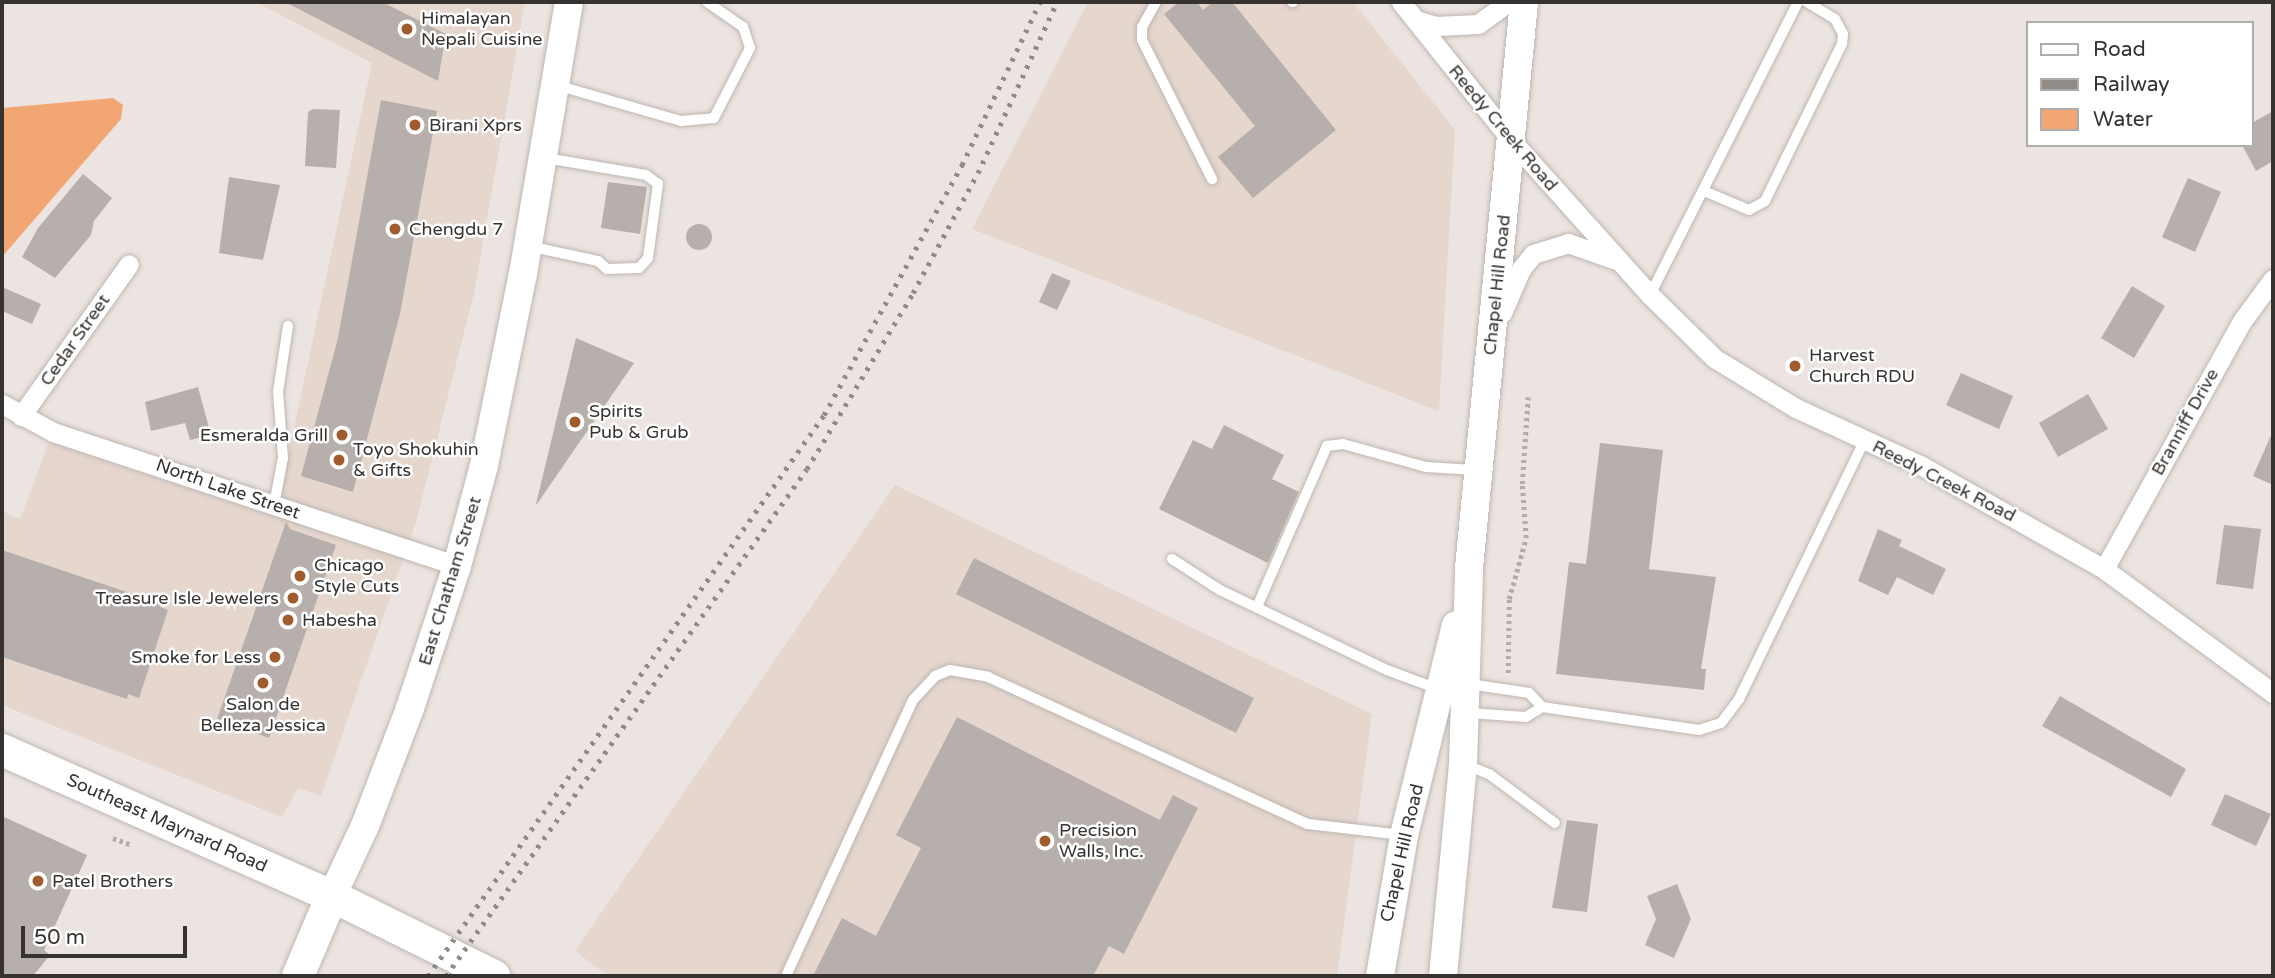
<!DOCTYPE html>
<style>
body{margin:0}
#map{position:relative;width:2275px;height:978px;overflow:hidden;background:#ece4e0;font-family:"Varela Round",sans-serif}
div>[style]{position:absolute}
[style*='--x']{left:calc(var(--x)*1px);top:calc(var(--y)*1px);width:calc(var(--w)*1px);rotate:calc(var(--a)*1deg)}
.built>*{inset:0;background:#e5d6ce}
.water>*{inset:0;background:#f2a674}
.building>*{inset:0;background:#b7afab}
.round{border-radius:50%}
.path>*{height:4.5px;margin-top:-2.25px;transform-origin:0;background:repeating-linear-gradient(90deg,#b2aba8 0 3.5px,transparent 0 7px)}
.roads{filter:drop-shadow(0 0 2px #bdb6b1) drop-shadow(0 0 2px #bdb6b1)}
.lane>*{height:10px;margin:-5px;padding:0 5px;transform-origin:5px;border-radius:5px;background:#fff}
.street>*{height:19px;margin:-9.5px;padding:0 9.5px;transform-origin:9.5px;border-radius:9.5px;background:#fff}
.secondary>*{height:28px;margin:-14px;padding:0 14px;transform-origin:14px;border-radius:14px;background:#fff}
.primary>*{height:32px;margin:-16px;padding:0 16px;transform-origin:16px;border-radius:16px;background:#fff}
.rail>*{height:5px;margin-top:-2.5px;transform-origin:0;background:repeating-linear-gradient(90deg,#918b88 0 3.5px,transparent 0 10.5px)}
.dots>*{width:19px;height:19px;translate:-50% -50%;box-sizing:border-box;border:4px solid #fff;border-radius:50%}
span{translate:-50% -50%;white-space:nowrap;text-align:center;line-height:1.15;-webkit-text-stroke:5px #fff;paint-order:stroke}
.poi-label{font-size:18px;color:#353230}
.left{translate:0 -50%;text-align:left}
.right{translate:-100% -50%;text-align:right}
.street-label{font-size:18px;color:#353230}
.frame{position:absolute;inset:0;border:4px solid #353230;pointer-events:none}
.legend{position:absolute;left:2026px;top:21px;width:228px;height:126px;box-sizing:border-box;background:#fff;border:2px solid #aeadac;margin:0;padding:9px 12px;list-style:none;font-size:21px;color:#353230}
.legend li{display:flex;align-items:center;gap:14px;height:35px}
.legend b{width:35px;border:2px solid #aeadac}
.scale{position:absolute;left:21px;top:926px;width:166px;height:32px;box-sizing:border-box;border:4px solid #353230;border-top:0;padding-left:9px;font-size:21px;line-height:24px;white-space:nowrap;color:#353230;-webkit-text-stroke:5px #fff;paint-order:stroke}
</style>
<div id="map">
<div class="built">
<i style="clip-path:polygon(256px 2px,525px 2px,474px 293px,416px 522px,321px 796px,298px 788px,282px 817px,2px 705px,2px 511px,20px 519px,49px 442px,275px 517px,372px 63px)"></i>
<i style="clip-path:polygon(1088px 2px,1353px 2px,1455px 130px,1439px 411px,972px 229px)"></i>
<i style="clip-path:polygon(895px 485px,1372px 714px,1337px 976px,608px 976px,575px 951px)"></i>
</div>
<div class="water">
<i style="clip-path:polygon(113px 98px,123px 105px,121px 119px,2px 257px,2px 108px)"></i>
</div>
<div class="building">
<i style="clip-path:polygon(285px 2px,382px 2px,446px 34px,438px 81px)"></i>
<i style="clip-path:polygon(1179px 2px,1197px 2px,1203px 10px,1213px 2px,1232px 2px,1336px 130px,1253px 198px,1218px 157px,1255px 126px,1164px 14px)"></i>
<i style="clip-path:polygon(381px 100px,437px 111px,400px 314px,353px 492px,301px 476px,338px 338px)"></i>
<i style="clip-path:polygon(313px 109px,340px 110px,336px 168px,305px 166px,308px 112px)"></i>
<i style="clip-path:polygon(2273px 111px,2273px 161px,2256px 171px,2242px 145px,2252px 145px,2252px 123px)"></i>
<i style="clip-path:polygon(83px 174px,112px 198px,94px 221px,91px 235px,55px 278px,22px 257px,38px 228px)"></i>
<i style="clip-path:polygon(229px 177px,280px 185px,263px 260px,219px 253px)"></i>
<i style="clip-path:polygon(2188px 178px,2221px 192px,2195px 252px,2162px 237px)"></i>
<i style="clip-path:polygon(608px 182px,647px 187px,640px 234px,601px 228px)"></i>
<i class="round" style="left:686px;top:224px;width:26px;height:26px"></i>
<i style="clip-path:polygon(1052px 273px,1071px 281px,1057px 310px,1039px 302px)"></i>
<i style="clip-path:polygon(2132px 286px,2165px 306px,2134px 358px,2101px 338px)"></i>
<i style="clip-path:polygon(2px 287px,41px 304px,32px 324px,2px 311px)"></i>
<i style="clip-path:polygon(576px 338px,634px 363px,537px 504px,536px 504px)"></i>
<i style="clip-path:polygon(1961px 373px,2013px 396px,1999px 429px,1946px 405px)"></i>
<i style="clip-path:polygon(198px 387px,211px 435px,190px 440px,185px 423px,151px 431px,145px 402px)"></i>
<i style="clip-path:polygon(2088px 394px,2108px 429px,2058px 457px,2039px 423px)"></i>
<i style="clip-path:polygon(1224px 425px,1284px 455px,1272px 479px,1299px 492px,1268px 563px,1159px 509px,1193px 440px,1212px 449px)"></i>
<i style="clip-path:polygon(2273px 431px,2273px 485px,2253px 476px)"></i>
<i style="clip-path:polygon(1600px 443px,1663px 450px,1649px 569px,1716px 577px,1701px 669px,1706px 669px,1704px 690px,1556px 674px,1569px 562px,1586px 564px)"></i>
<i style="clip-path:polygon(286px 522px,290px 529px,336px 545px,269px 738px,217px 719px)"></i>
<i style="clip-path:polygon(2224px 525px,2261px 529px,2253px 589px,2216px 584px)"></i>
<i style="clip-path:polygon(1878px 529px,1902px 540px,1899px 546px,1946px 569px,1933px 595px,1897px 577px,1888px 595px,1858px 581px)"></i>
<i style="clip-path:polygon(2px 550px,162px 604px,160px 607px,168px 610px,139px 698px,128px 694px,127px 699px,2px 657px)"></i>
<i style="clip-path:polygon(974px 558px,1254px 698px,1236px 733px,956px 594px)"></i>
<i style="clip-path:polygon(2060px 696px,2186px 769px,2171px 797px,2042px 726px)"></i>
<i style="clip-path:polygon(957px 717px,1160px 820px,1173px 795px,1198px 808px,1124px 954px,1109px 946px,1093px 976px,813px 976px,842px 918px,876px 936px,921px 848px,896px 835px)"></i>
<i style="clip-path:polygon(2225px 794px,2271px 814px,2256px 846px,2211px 825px)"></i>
<i style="clip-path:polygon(2px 816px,87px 855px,44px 950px,50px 955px,33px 976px,2px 976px)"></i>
<i style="clip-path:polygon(1567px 820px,1598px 824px,1587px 912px,1552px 908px)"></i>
<i style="clip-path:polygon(1677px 884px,1691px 919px,1674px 958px,1645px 945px,1656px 919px,1647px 896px)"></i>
</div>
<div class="path">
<i style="--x:1508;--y:673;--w:74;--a:-89.2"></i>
<i style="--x:1509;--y:599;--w:63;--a:-74.4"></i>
<i style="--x:1526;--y:538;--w:54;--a:-94.2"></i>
<i style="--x:1522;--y:484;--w:87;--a:-86.1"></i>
<i style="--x:113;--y:838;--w:20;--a:20"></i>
</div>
<div class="roads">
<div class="lane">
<i style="--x:1156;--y:2;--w:29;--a:119"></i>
<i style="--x:1142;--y:27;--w:13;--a:90"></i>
<i style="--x:1142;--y:40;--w:156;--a:63.3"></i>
<i style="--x:1292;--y:2;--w:1;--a:0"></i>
<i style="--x:556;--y:85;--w:130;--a:16.1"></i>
<i style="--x:681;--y:121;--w:33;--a:-5"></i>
<i style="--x:714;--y:118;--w:79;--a:-62.8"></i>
<i style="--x:750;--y:48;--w:22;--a:-108"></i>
<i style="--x:743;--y:27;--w:44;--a:-145.2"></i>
<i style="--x:1704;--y:191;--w:49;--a:22.9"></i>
<i style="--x:1749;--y:210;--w:18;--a:-29"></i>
<i style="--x:1765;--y:201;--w:175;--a:-63.9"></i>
<i style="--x:1842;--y:44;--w:10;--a:-84"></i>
<i style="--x:1843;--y:34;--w:17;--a:-118"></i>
<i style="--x:1835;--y:19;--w:33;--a:-149"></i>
<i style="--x:528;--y:246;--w:72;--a:12.1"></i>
<i style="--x:598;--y:261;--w:12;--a:42"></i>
<i style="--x:607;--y:269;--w:32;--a:-2"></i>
<i style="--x:639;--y:268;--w:13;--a:-48"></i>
<i style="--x:648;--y:258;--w:75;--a:-82.3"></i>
<i style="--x:658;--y:184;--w:15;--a:-143"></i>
<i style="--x:646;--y:175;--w:102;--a:-170.4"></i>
<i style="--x:1650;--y:295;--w:328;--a:-63.2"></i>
<i style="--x:274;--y:505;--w:48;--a:-79.2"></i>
<i style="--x:283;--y:458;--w:66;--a:-94.3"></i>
<i style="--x:278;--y:392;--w:67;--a:-81.4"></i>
<i style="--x:1172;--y:559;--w:57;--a:32.9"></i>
<i style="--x:1220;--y:590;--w:185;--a:25.6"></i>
<i style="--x:1387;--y:670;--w:54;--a:20.4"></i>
<i style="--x:1257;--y:607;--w:176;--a:-66.5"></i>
<i style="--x:1327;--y:446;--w:16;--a:-7"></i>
<i style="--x:1343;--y:444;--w:86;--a:15.5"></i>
<i style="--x:1426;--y:467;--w:49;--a:3.5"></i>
<i style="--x:1469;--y:684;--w:61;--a:8.5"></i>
<i style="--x:1529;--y:693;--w:19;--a:47"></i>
<i style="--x:1469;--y:713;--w:57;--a:4"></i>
<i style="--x:1526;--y:717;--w:19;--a:-32"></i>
<i style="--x:1542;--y:707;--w:159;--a:8.3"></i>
<i style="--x:1699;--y:730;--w:23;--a:-18"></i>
<i style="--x:1721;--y:723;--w:30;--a:-53"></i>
<i style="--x:1739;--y:699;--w:288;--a:-64.1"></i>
<i style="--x:1464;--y:764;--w:27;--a:22"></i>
<i style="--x:1489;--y:774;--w:82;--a:36.6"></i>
<i style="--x:786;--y:976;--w:304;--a:-65.3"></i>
<i style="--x:913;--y:700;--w:33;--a:-47"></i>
<i style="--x:935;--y:676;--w:16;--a:-22"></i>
<i style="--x:950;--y:670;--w:39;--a:10"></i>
<i style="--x:988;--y:677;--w:352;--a:24.7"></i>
<i style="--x:1308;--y:824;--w:95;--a:6.7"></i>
</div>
<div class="street">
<i style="--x:1401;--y:2;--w:176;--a:51.4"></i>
<i style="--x:1511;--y:140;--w:208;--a:48.1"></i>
<i style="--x:1650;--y:295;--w:90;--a:44.5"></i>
<i style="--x:1714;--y:358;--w:96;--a:31.4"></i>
<i style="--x:1796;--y:408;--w:136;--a:24.7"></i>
<i style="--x:1920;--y:465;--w:211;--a:29.5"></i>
<i style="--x:2104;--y:569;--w:210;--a:36.3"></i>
<i style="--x:1416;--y:20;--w:21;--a:17"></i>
<i style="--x:1436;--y:26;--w:42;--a:-2.7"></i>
<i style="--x:1478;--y:24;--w:37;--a:-36"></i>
<i style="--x:1502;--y:313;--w:48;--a:-66.6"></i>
<i style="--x:1521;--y:269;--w:19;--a:-51"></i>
<i style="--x:1533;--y:254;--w:37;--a:-17"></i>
<i style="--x:1568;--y:243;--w:48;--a:19.6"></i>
<i style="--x:2;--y:404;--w:58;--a:28.8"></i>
<i style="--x:53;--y:432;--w:426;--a:18.3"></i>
<i style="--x:21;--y:416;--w:186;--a:-54.6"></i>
<i style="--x:2104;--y:569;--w:284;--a:-60.9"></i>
<i style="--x:2242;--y:321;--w:52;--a:-53.6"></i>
</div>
<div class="secondary">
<i style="--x:332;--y:896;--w:77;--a:-64.8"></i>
<i style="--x:365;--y:826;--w:126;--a:-69.1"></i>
<i style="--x:410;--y:708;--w:150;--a:-71.7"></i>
<i style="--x:457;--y:566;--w:105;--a:-75"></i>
<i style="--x:484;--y:465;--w:195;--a:-78.5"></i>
<i style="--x:523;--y:274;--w:276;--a:-80.4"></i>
<i style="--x:1380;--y:976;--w:143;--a:-80.3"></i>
<i style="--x:1404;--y:835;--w:216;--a:-76.1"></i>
<i style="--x:1443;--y:976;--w:213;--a:-84.6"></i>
<i style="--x:1463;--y:764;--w:196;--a:-88.2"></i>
<i style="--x:1469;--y:568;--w:569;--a:-84.45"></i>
</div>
<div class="primary">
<i style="--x:2;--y:750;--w:361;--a:23.9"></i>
<i style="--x:332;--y:896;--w:181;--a:26.3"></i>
<i style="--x:298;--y:976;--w:87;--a:-67"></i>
</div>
</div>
<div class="rail">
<i style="--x:428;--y:976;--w:687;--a:-54.78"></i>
<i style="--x:824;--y:415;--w:286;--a:-61.1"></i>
<i style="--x:962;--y:165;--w:181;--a:-64.4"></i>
<i style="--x:446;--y:976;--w:622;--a:-54.55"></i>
<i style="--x:807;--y:469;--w:205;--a:-58.9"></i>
<i style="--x:913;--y:293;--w:136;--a:-61.6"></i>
<i style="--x:978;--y:173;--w:188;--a:-65.2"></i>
</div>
<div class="dots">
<i style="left:407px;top:29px;background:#a05c2d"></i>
<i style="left:415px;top:125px;background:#a05c2d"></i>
<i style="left:395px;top:229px;background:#a05c2d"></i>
<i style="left:1795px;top:366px;background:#a05c2d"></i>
<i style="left:575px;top:422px;background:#a05c2d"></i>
<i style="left:342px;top:435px;background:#a05c2d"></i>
<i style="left:339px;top:460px;background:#a05c2d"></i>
<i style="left:300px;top:576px;background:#a05c2d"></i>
<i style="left:293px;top:598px;background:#a05c2d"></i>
<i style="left:288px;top:620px;background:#a05c2d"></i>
<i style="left:275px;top:657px;background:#a05c2d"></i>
<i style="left:263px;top:683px;background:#a05c2d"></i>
<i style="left:1045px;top:841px;background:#a05c2d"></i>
<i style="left:38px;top:881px;background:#a05c2d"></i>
</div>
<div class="poi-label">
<span class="left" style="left:421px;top:29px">Himalayan<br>Nepali Cuisine</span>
<span class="left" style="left:429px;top:125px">Birani Xprs</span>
<span class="left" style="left:409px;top:229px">Chengdu 7</span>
<span class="left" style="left:1809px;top:366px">Harvest<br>Church RDU</span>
<span class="left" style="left:589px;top:422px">Spirits<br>Pub &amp; Grub</span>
<span class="right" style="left:328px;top:435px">Esmeralda Grill</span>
<span class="left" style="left:353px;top:460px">Toyo Shokuhin<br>&amp; Gifts</span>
<span class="left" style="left:314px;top:576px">Chicago<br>Style Cuts</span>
<span class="right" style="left:279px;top:598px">Treasure Isle Jewelers</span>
<span class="left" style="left:302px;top:620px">Habesha</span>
<span class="right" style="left:261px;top:657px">Smoke for Less</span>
<span style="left:263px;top:715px">Salon de<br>Belleza Jessica</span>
<span class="left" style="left:1059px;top:841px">Precision<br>Walls, Inc.</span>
<span class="left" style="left:52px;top:881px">Patel Brothers</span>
</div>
<div class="street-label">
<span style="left:1503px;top:128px;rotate:50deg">Reedy Creek Road</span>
<span style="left:1497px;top:285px;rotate:-84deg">Chapel Hill Road</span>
<span style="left:75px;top:340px;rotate:-55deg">Cedar Street</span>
<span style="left:2185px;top:422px;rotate:-61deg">Branniff Drive</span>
<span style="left:1944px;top:481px;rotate:27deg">Reedy Creek Road</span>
<span style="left:228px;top:489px;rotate:19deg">North Lake Street</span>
<span style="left:450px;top:581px;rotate:-73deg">East Chatham Street</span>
<span style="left:167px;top:823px;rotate:24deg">Southeast Maynard Road</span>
<span style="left:1402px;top:853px;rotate:-77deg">Chapel Hill Road</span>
</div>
<div class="frame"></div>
<ul class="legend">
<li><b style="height:9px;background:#fff"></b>Road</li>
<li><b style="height:9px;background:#918b88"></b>Railway</li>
<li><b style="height:19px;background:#f2a674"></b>Water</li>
</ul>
<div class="scale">50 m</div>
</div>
